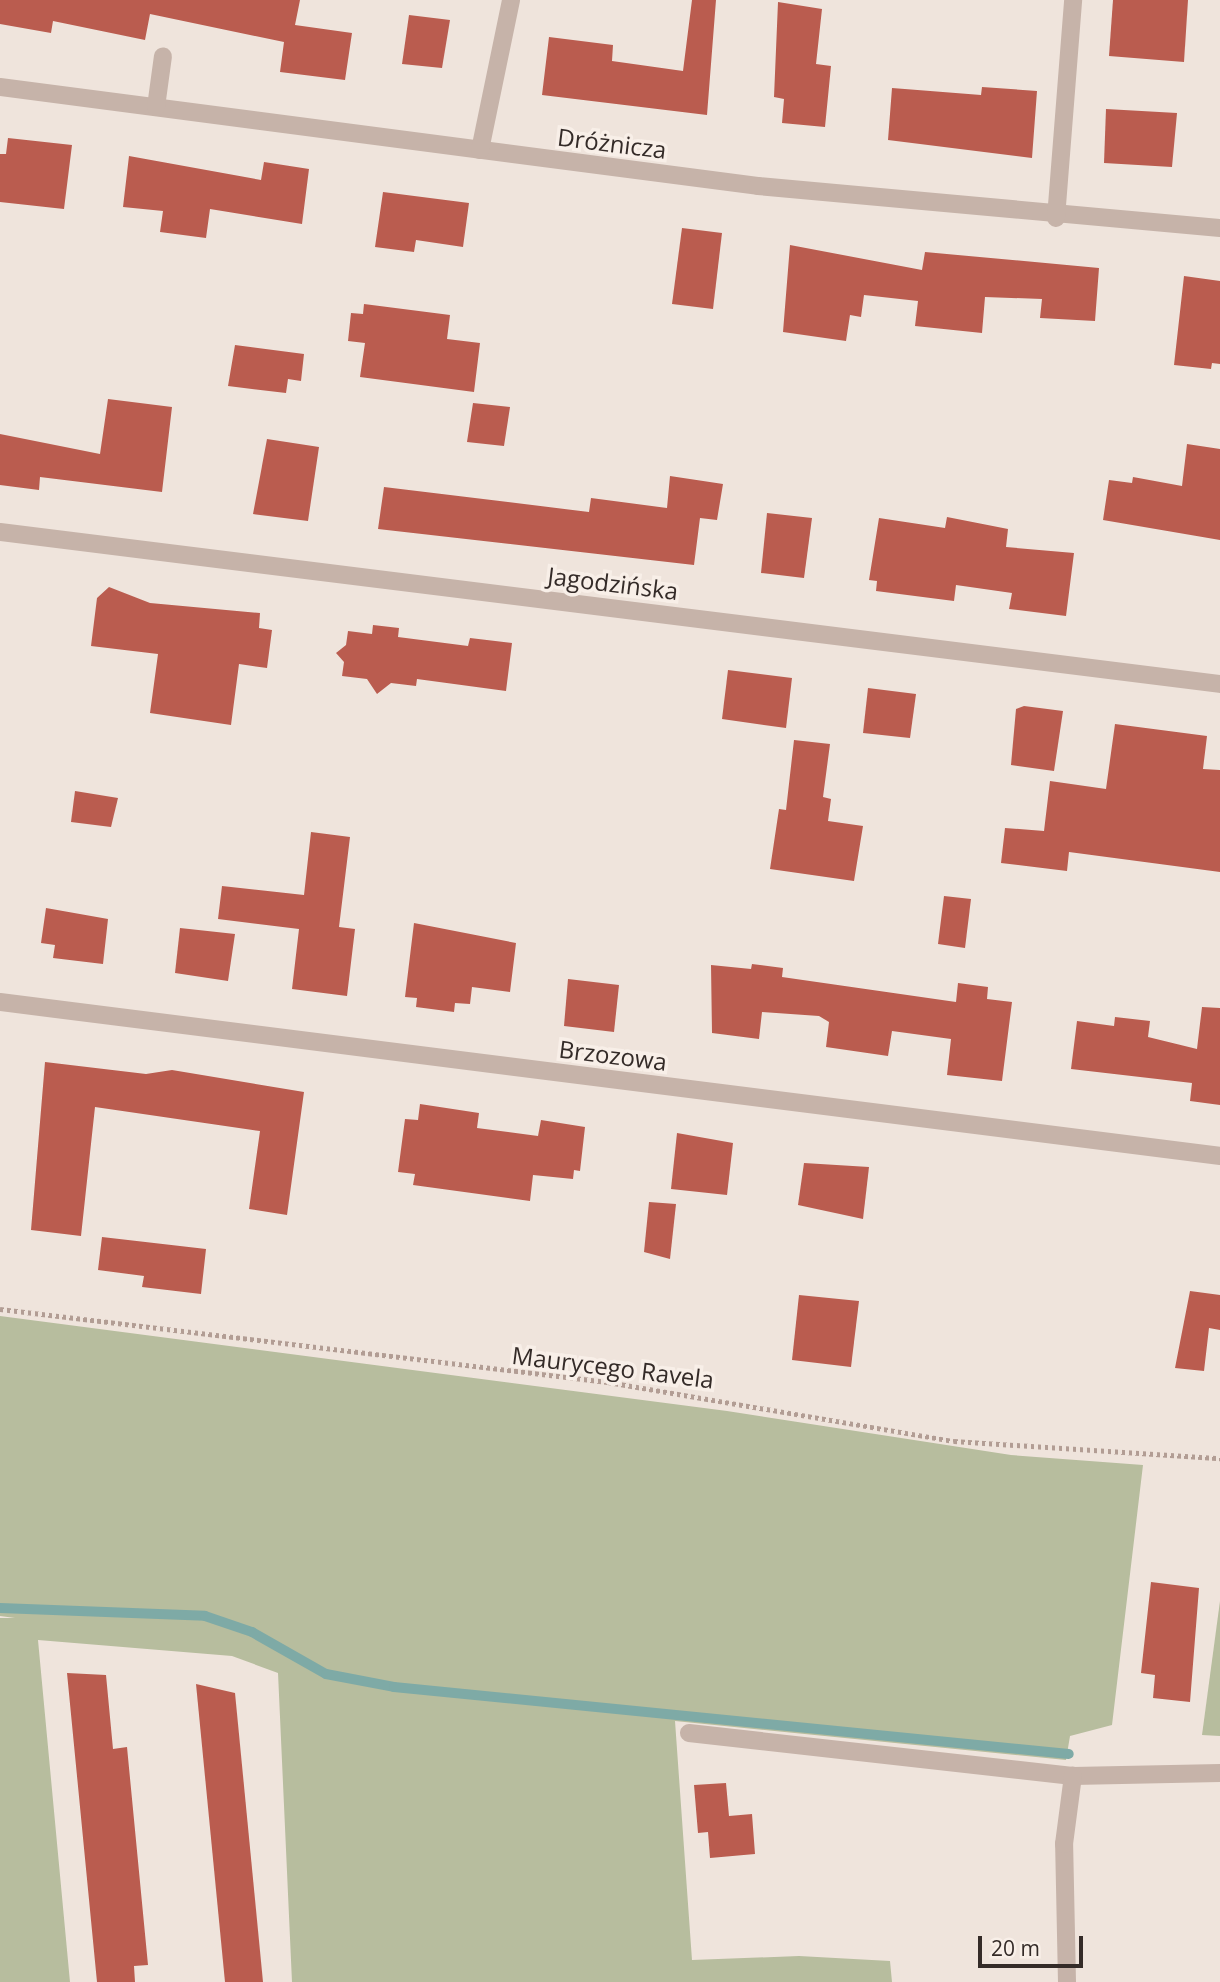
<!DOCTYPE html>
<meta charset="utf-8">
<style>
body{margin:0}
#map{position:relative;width:1220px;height:1982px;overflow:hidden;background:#efe4dc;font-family:"Open Sans",sans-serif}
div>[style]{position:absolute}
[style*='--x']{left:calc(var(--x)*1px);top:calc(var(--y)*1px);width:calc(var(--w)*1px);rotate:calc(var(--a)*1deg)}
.green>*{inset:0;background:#b7bd9e}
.stream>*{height:10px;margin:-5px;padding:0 5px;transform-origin:5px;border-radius:5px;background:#7eaaa6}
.building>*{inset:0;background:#ba5c4f}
.path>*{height:4.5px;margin-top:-2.25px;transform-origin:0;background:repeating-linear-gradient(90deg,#b29d94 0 3.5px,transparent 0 7px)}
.minor>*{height:18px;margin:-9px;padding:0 9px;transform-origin:9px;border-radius:9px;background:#c6b3a9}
span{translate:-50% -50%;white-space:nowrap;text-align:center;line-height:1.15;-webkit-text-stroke:7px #f8efe8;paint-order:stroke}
.street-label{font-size:24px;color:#342b28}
.scale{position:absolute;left:978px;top:1936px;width:105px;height:32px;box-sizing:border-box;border:4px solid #342b28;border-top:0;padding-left:9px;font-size:21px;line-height:24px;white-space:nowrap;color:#342b28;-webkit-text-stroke:5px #f8efe8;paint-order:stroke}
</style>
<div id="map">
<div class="green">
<i style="clip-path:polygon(0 1316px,727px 1411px,1011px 1455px,1143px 1465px,1112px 1725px,1070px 1736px,1066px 1760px,675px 1721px,692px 1960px,799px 1956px,890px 1961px,892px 1982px,292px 1982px,278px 1673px,232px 1656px,38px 1640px,70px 1982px,0 1982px,0 1618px,15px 1618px,0 1616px)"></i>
<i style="clip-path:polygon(1220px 1601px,1220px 1736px,1202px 1735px)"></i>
</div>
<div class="stream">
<i style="--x:0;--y:1608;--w:205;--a:2.2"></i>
<i style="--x:205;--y:1616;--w:50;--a:18.8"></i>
<i style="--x:252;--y:1632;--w:85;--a:29.6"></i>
<i style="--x:326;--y:1674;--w:69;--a:10.8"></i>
<i style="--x:394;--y:1687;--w:678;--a:5.67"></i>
</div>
<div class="building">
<i style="clip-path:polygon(0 0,300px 0,295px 25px,352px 33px,345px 80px,280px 72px,284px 42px,150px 14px,145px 40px,53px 21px,51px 33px,0 24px)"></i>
<i style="clip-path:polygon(692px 0,716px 0,707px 115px,542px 95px,549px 37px,613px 45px,612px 61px,683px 71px)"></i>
<i style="clip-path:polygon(1113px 0,1188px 0,1184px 62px,1109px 56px)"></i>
<i style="clip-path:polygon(778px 2px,822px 9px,816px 64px,831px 66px,825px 127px,782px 123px,784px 99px,774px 97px)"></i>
<i style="clip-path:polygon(409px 15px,450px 20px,442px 68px,402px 64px)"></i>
<i style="clip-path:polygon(982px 87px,1037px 91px,1032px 158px,888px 140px,892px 88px,981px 95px)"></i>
<i style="clip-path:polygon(1106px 109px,1177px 113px,1172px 167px,1104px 163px)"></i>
<i style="clip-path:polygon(8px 138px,72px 145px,64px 209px,0 202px,0 154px,6px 154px)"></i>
<i style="clip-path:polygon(129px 156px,261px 180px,264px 162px,309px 169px,302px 224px,210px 209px,206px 238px,160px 232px,163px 211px,123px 207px)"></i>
<i style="clip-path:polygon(383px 192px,469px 203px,463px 247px,416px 240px,414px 252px,375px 247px)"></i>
<i style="clip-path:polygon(682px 228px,722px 233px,713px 309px,672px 304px)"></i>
<i style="clip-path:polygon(790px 245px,922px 270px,925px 252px,1099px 268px,1095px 321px,1040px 318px,1042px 299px,985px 297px,982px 333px,915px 326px,918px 301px,864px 295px,861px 317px,850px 315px,846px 341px,783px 332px)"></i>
<i style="clip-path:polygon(1184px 276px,1220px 281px,1220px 364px,1212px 363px,1211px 369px,1174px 365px)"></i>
<i style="clip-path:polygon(364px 304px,450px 315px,447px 339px,480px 343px,474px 392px,360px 377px,365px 343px,348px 341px,351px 313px,363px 314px)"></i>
<i style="clip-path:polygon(235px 345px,304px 354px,301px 381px,288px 379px,286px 393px,228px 386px)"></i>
<i style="clip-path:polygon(108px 399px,172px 407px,162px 492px,40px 477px,39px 490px,0 485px,0 434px,100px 454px)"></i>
<i style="clip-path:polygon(473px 403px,510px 407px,504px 446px,467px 442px)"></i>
<i style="clip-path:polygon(267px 439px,319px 447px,308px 521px,253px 514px)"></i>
<i style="clip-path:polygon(1187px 444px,1220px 449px,1220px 540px,1103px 520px,1109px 480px,1132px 483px,1133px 477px,1182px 486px)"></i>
<i style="clip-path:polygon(670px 476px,723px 484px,717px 520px,700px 518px,694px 565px,378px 529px,384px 487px,589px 512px,591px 498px,667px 508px)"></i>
<i style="clip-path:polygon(767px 513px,812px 518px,804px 578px,761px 573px)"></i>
<i style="clip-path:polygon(947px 517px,1008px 529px,1006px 547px,1074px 553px,1066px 616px,1009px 609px,1012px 593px,956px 585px,954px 601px,876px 591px,877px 581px,869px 580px,879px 518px,945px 528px)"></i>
<i style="clip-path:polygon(109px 587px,150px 603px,260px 613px,259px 628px,272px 630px,267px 668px,239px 664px,231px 725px,150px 713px,158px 654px,91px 646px,97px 598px)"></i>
<i style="clip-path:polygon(373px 625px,399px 628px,398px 637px,468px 646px,470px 638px,512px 643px,506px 691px,417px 679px,416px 686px,391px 683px,377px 694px,367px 679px,342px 676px,344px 662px,336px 653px,346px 645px,348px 631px,372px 634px)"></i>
<i style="clip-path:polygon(728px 670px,792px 678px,786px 728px,722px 719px)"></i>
<i style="clip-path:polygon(868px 688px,916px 694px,910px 738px,863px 733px)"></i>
<i style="clip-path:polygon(1024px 706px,1063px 711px,1054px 771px,1011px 765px,1016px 709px)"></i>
<i style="clip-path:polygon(1115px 724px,1207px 736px,1203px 769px,1220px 770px,1220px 872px,1069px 852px,1067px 871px,1001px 863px,1005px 828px,1044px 831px,1050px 781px,1106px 789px)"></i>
<i style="clip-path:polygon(794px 740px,830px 744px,823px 797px,831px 799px,828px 821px,863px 826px,854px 881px,770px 869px,779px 809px,786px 810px)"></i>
<i style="clip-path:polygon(75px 791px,118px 798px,111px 827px,71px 822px)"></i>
<i style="clip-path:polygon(311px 832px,350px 837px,339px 927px,355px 929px,347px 996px,292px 989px,299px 929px,218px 919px,222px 886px,304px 895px)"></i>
<i style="clip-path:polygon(944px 896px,971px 899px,965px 948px,938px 944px)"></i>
<i style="clip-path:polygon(46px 908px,108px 919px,103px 964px,53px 958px,55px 945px,41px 943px)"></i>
<i style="clip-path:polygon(414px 923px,516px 943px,510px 992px,472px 987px,470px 1004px,455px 1003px,454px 1012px,416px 1007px,417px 998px,405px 997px)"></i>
<i style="clip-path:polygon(180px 928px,235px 934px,228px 981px,175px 973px)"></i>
<i style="clip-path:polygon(752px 964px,783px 968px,782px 977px,956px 1002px,958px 983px,988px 987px,987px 999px,1012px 1002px,1002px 1081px,947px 1075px,951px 1039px,892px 1031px,888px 1056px,826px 1047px,829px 1022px,819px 1016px,762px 1012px,759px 1039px,712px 1033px,711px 965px,751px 969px)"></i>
<i style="clip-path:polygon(568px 979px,619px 985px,614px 1032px,564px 1026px)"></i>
<i style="clip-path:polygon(1202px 1007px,1220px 1008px,1220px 1105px,1190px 1101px,1192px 1083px,1071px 1069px,1077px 1021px,1114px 1026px,1115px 1017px,1150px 1021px,1148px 1037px,1197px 1049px)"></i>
<i style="clip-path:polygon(45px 1062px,146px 1074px,172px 1070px,304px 1092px,287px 1215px,249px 1209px,260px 1131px,95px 1107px,81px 1236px,31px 1230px)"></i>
<i style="clip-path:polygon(420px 1104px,479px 1113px,477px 1128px,538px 1136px,541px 1120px,585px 1127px,580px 1171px,574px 1170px,573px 1179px,533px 1175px,530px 1201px,413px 1185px,415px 1174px,398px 1172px,405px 1119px,418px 1120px)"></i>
<i style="clip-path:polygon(677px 1133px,733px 1143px,727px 1195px,671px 1189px)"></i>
<i style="clip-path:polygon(804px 1163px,869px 1167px,863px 1219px,798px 1205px)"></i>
<i style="clip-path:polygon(649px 1202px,676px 1204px,670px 1259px,644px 1252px)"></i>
<i style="clip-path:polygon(102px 1237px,206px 1249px,201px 1294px,142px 1287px,144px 1276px,98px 1270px)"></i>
<i style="clip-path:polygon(1190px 1291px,1220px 1295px,1220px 1330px,1209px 1328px,1204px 1371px,1175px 1368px)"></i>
<i style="clip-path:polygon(799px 1295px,859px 1301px,851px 1367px,792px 1360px)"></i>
<i style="clip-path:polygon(1151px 1582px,1199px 1588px,1190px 1702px,1153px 1698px,1155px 1675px,1141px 1673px)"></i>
<i style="clip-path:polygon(67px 1673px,106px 1675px,113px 1749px,127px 1747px,148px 1965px,134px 1966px,135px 1982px,97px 1982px)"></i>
<i style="clip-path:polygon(196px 1684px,235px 1693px,263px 1982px,225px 1982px)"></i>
<i style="clip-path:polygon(726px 1783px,729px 1816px,752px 1814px,755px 1854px,710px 1858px,708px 1832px,698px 1833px,694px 1785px)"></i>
</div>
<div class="path">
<i style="--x:0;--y:1309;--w:612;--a:6.85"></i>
<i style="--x:608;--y:1382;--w:351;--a:9.7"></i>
<i style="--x:954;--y:1441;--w:267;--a:3.7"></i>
</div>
<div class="minor">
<i style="--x:0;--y:87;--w:764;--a:7.44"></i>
<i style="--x:758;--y:186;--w:464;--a:5.2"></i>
<i style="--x:156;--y:107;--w:51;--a:-82.2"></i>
<i style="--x:480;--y:150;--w:153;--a:-78.3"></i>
<i style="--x:1056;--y:218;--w:219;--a:-85.5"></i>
<i style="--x:0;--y:532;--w:1229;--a:7.1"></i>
<i style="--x:0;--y:1002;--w:1230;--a:7.19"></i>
<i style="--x:689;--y:1733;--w:386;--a:6.4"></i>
<i style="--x:1073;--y:1776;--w:147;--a:-1.2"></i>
<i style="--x:1067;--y:1982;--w:138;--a:-91.2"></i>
<i style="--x:1064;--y:1844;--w:69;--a:-82.5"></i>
</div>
<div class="street-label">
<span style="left:612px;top:143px;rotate:7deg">Dróżnicza</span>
<span style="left:613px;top:583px;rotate:7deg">Jagodzińska</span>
<span style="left:613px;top:1055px;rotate:7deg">Brzozowa</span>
<span style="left:613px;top:1367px;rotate:7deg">Maurycego Ravela</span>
</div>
<div class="scale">20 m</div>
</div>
